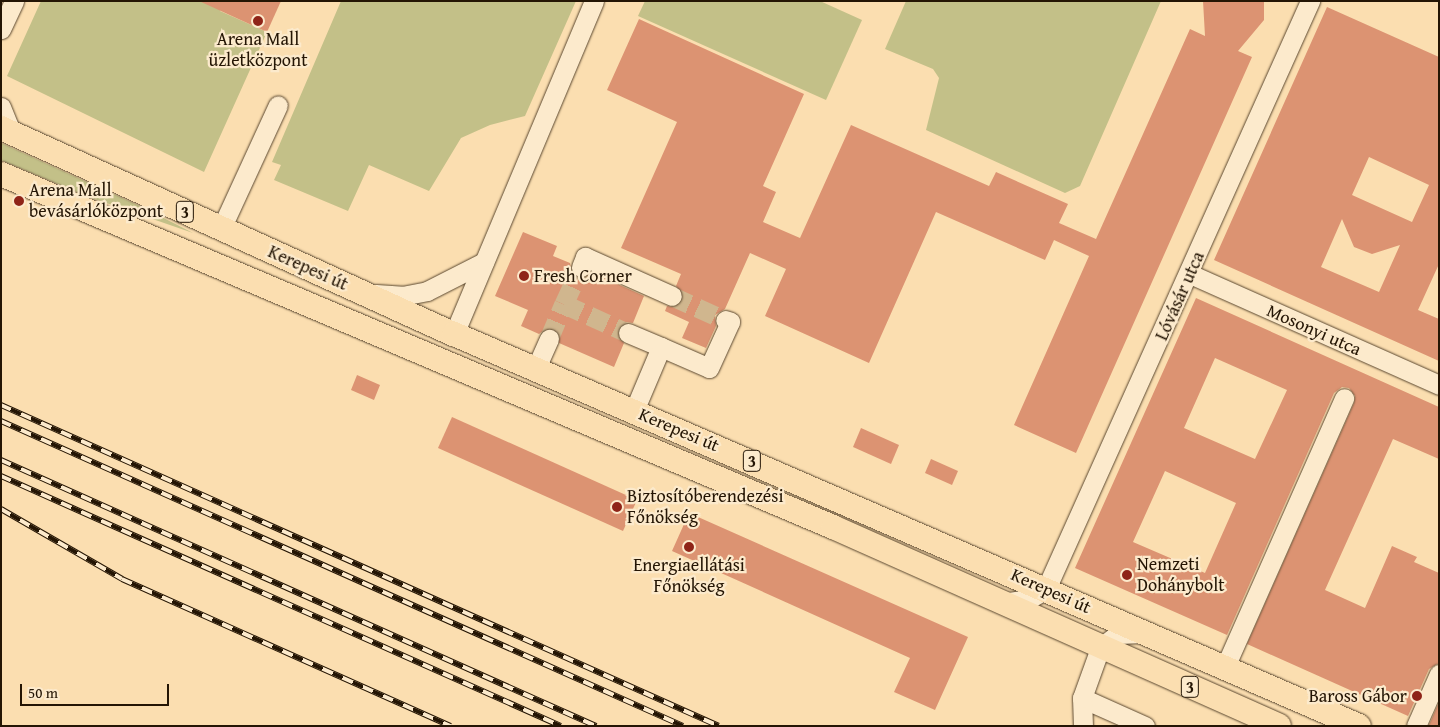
<!DOCTYPE html>
<meta charset="utf-8">
<style>
body{margin:0}
#map{position:relative;width:1440px;height:727px;overflow:hidden;background:#fbdeb0;font-family:"Gentium Book Plus",serif}
div>[style]{position:absolute}
[style*='--x']{left:calc(var(--x)*1px);top:calc(var(--y)*1px);width:calc(var(--w)*1px);rotate:calc(var(--a)*1deg)}
.green>*{inset:0;background:#c3c088}
.building>*{inset:0;background:#dc9372}
.minor-tunnel>*{height:19px;margin-top:-9.5px;transform-origin:0;background:repeating-linear-gradient(90deg,#d0b68e 0 19px,transparent 0 28px)}
.roads{filter:drop-shadow(0 0 1px #5a472f) drop-shadow(0 0 1px #5a472f)}
.minor>*{height:19px;margin:-9.5px;padding:0 9.5px;transform-origin:9.5px;border-radius:9.5px;background:#fceacc}
.major>*{height:24px;margin:-12px;padding:0 12px;transform-origin:12px;border-radius:12px;background:#fbdeb0}
.rail>*{height:5.5px;margin-top:-2.75px;transform-origin:0;background:repeating-linear-gradient(90deg,#fceacc 0 11px,#241504 0 22px);box-sizing:border-box;border-block:1px solid #241504}
.dots>*{width:14px;height:14px;translate:-50% -50%;box-sizing:border-box;border:2px solid #fceacc;border-radius:50%}
span{translate:-50% -50%;white-space:nowrap;text-align:center;line-height:1.15;-webkit-text-stroke:4.5px #fceacc;paint-order:stroke}
.shield-label span{padding:1px 4px;background:#fceacc;border:1px solid;border-radius:4px;-webkit-text-stroke-width:0}
.shield-label{font-size:16px;color:#241504;font-weight:700}
.poi-label{font-size:18px;color:#241504}
.left{translate:0 -50%;text-align:left}
.right{translate:-100% -50%;text-align:right}
.street-label{font-size:18px;color:#241504}
.frame{position:absolute;inset:0;border:2px solid #241504;pointer-events:none}
.scale{position:absolute;left:20px;top:684px;width:149px;height:22px;box-sizing:border-box;border:2px solid #241504;border-top:0;padding-left:6px;font-size:15px;line-height:18px;white-space:nowrap;color:#241504;-webkit-text-stroke:4px #fceacc;paint-order:stroke}
</style>
<div id="map">
<div class="green">
<i style="clip-path:polygon(41px 1px,224px 1px,220px 11px,267px 32px,204px 172px,7px 76px)"></i>
<i style="clip-path:polygon(341px 1px,576px 1px,525px 116px,490px 125px,461px 138px,429px 191px,369px 165px,348px 211px,274px 180px,281px 165px,272px 162px)"></i>
<i style="clip-path:polygon(645px 1px,820px 1px,862px 20px,826px 100px,638px 16px)"></i>
<i style="clip-path:polygon(906px 1px,1161px 1px,1080px 186px,1065px 193px,926px 130px,939px 78px,933px 69px,885px 49px)"></i>
<i style="clip-path:polygon(1px 143px,142px 207px,193px 233px,89px 197px,1px 160px)"></i>
</div>
<div class="building">
<i style="clip-path:polygon(199px 1px,281px 1px,267px 32px)"></i>
<i style="clip-path:polygon(1203px 1px,1264px 1px,1264px 20px,1238px 51px,1252px 57px,1076px 453px,1014px 425px,1089px 256px,1054px 240px,1045px 260px,936px 212px,869px 363px,765px 316px,786px 269px,750px 253px,725px 309px,715px 315px,716px 326px,706px 348px,682px 338px,689px 322px,665px 311px,667px 306px,674px 307px,682px 301px,683px 294px,676px 286px,681px 274px,621px 248px,677px 122px,607px 90px,639px 19px,804px 94px,763px 186px,776px 192px,763px 222px,800px 238px,851px 125px,989px 186px,996px 172px,1068px 204px,1059px 223px,1096px 239px,1190px 29px,1205px 36px)"></i>
<i style="clip-path:polygon(evenodd,1327px 7px,1439px 57px,1439px 264px,1418px 310px,1439px 319px,1439px 361px,1214px 260px,1327px 7px,1369px 157px,1429px 185px,1412px 222px,1352px 195px,1369px 157px,1327px 7px,1342px 219px,1354px 247px,1372px 254px,1400px 245px,1379px 292px,1321px 267px,1342px 219px)"></i>
<i style="clip-path:polygon(523px 232px,557px 246px,553px 256px,570px 263px,572px 274px,576px 277px,583px 278px,591px 272px,644px 296px,633px 323px,626px 322px,618px 328px,617px 335px,624px 343px,614px 367px,559px 343px,558px 333px,554px 329px,547px 328px,539px 334px,521px 326px,528px 310px,495px 296px)"></i>
<i style="clip-path:polygon(evenodd,1196px 298px,1439px 407px,1439px 459px,1393px 439px,1325px 590px,1365px 608px,1392px 546px,1417px 557px,1414px 562px,1439px 573px,1439px 663px,1429px 669px,1408px 716px,1247px 644px,1354px 403px,1355px 396px,1349px 388px,1342px 387px,1334px 393px,1227px 635px,1075px 568px,1196px 298px,1215px 358px,1287px 390px,1255px 459px,1184px 428px,1215px 358px,1196px 298px,1165px 471px,1236px 503px,1205px 573px,1133px 542px,1165px 471px)"></i>
<i style="clip-path:polygon(357px 375px,380px 385px,374px 400px,351px 390px)"></i>
<i style="clip-path:polygon(452px 417px,637px 500px,623px 531px,438px 448px)"></i>
<i style="clip-path:polygon(861px 428px,899px 445px,891px 464px,853px 447px)"></i>
<i style="clip-path:polygon(931px 459px,958px 471px,952px 485px,925px 473px)"></i>
<i style="clip-path:polygon(689px 513px,968px 637px,935px 710px,894px 692px,910px 658px,672px 551px)"></i>
<i style="clip-path:polygon(1439px 702px,1439px 726px,1431px 726px,1429px 725px)"></i>
</div>
<div class="minor-tunnel">
<i style="--x:672;--y:296;--w:58;--a:24.4"></i>
<i style="--x:564;--y:304;--w:41;--a:-65.3"></i>
<i style="--x:549;--y:339;--w:38;--a:-67"></i>
<i style="--x:564;--y:304;--w:70;--a:24.4"></i>
</div>
<div class="roads">
<div class="minor">
<i style="--x:1;--y:29;--w:31;--a:-65"></i>
<i style="--x:1;--y:107;--w:27;--a:68"></i>
<i style="--x:221;--y:229;--w:136;--a:-65.3"></i>
<i style="--x:581;--y:267;--w:11;--a:-68"></i>
<i style="--x:585;--y:257;--w:95;--a:24.1"></i>
<i style="--x:1190;--y:274;--w:273;--a:24"></i>
<i style="--x:376;--y:294;--w:26;--a:4"></i>
<i style="--x:402;--y:296;--w:25;--a:-11"></i>
<i style="--x:427;--y:291;--w:64;--a:-27"></i>
<i style="--x:628;--y:333;--w:36;--a:23"></i>
<i style="--x:661;--y:347;--w:69;--a:112.9"></i>
<i style="--x:454;--y:334;--w:361;--a:-67.2"></i>
<i style="--x:661;--y:347;--w:52;--a:23.6"></i>
<i style="--x:709;--y:368;--w:51;--a:-65.5"></i>
<i style="--x:730;--y:322;--w:5;--a:-158"></i>
<i style="--x:536;--y:368;--w:32;--a:-66"></i>
<i style="--x:1003;--y:603;--w:26;--a:-9"></i>
<i style="--x:1029;--y:599;--w:20;--a:-30"></i>
<i style="--x:1046;--y:589;--w:645;--a:-65.82"></i>
<i style="--x:1225;--y:667;--w:294;--a:-66.1"></i>
<i style="--x:1082;--y:698;--w:69;--a:24"></i>
<i style="--x:1083;--y:726;--w:28;--a:-92"></i>
<i style="--x:1082;--y:698;--w:53;--a:-70.2"></i>
<i style="--x:1100;--y:648;--w:23;--a:-38"></i>
<i style="--x:1118;--y:634;--w:26;--a:-2"></i>
<i style="--x:1416;--y:726;--w:57;--a:-66.1"></i>
</div>
<div class="major">
<i style="--x:1;--y:128;--w:498;--a:24.5"></i>
<i style="--x:454;--y:334;--w:986;--a:23.42"></i>
<i style="--x:1;--y:174;--w:904;--a:22.99"></i>
<i style="--x:833;--y:527;--w:488;--a:24"></i>
</div>
</div>
<div class="rail">
<i style="--x:1;--y:405;--w:786;--a:24.09"></i>
<i style="--x:1;--y:421;--w:747;--a:24.09"></i>
<i style="--x:1;--y:460;--w:652;--a:24.09"></i>
<i style="--x:1;--y:476;--w:613;--a:24.06"></i>
<i style="--x:1;--y:509;--w:140;--a:30"></i>
<i style="--x:122;--y:579;--w:360;--a:24.1"></i>
</div>
<div class="dots">
<i style="left:258px;top:21px;background:#8f2418"></i>
<i style="left:19px;top:201px;background:#8f2418"></i>
<i style="left:524px;top:276px;background:#8f2418"></i>
<i style="left:617px;top:507px;background:#8f2418"></i>
<i style="left:689px;top:547px;background:#8f2418"></i>
<i style="left:1127px;top:575px;background:#8f2418"></i>
<i style="left:1417px;top:696px;background:#8f2418"></i>
</div>
<div class="shield-label">
<span style="left:185px;top:212px">3</span>
<span style="left:752px;top:461px">3</span>
<span style="left:1190px;top:687px">3</span>
</div>
<div class="poi-label">
<span style="left:258px;top:50px">Arena Mall<br>üzletközpont</span>
<span class="left" style="left:29px;top:201px">Arena Mall<br>bevásárlóközpont</span>
<span class="left" style="left:534px;top:276px">Fresh Corner</span>
<span class="left" style="left:627px;top:507px">Biztosítóberendezési<br>Főnökség</span>
<span class="left" style="left:1137px;top:575px">Nemzeti<br>Dohánybolt</span>
<span style="left:689px;top:576px">Energiaellátási<br>Főnökség</span>
<span class="right" style="left:1407px;top:696px">Baross Gábor</span>
</div>
<div class="street-label">
<span style="left:308px;top:268px;rotate:24deg">Kerepesi út</span>
<span style="left:1180px;top:296px;rotate:-66deg">Lóvásár utca</span>
<span style="left:1314px;top:330px;rotate:24deg">Mosonyi utca</span>
<span style="left:679px;top:430px;rotate:23deg">Kerepesi út</span>
<span style="left:1051px;top:591px;rotate:24deg">Kerepesi út</span>
</div>
<div class="frame"></div>
<div class="scale">50 m</div>
</div>
